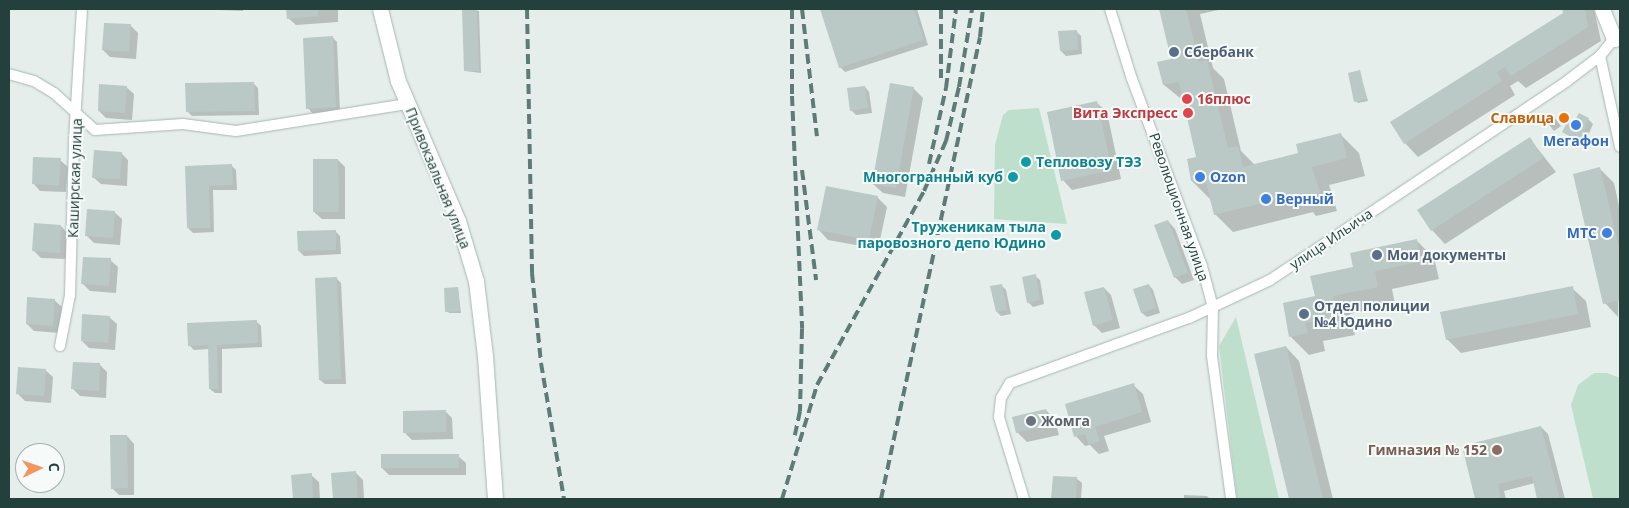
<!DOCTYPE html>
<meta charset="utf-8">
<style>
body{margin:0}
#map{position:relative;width:1629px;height:508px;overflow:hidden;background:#e5eeeb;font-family:"Open Sans",sans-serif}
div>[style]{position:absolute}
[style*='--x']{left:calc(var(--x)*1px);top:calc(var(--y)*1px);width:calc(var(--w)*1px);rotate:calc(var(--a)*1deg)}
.green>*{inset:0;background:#bedfcb}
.shadow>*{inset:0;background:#0003}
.building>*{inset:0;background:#bac9c5}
.roads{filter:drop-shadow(0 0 1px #a7b6b3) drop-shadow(0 0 1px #a7b6b3)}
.minor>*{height:10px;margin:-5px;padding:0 5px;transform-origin:5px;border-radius:5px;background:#fff}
.secondary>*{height:15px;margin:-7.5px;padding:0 7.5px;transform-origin:7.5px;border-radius:7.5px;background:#fff}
.rail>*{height:4px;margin-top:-2px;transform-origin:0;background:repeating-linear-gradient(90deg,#5e7c77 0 10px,transparent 0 15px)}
.dots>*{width:14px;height:14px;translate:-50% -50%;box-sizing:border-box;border:2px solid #f6faf8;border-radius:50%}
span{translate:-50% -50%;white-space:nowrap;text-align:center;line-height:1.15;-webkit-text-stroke:4px #f6faf8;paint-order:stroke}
.service-label{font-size:14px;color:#4e5e75;font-weight:700}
.left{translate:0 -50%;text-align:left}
.health-label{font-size:14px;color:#be3a42;font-weight:700}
.right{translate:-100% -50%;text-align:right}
.food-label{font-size:14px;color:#c56008;font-weight:700}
.shop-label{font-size:14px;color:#366cbe;font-weight:700}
.culture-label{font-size:14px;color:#0d838f;font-weight:700}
.street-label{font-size:14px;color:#23403c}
.worship-label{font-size:14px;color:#5b616d;font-weight:700}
.education-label{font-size:14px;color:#785e54;font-weight:700}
.frame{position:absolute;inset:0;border:10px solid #23403c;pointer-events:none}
.north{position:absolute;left:15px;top:443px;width:50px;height:50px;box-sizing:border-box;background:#f6faf8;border:1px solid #a2b0ad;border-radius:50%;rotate:87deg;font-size:14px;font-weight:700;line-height:20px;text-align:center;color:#23403c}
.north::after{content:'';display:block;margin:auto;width:18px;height:22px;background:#f3955d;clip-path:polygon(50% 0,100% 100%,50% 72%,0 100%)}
</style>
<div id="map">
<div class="green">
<i style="clip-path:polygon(1039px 108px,1067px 224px,994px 219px,995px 145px,1003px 115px,1009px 110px)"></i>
<i style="clip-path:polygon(1236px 317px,1279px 499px,1237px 499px,1219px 346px)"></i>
<i style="clip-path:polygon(1594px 373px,1607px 373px,1620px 378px,1620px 499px,1593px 499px,1571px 405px,1578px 385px)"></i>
</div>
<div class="shadow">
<i style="clip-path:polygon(218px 9px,243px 9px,243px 11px,219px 10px)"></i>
<i style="clip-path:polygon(287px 9px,338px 9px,338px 22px,296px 25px,288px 18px)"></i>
<i style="clip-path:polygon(463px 9px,479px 11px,481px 73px,465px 71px)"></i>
<i style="clip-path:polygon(821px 9px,917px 9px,928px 45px,845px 72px,840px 67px)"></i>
<i style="clip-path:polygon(1160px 9px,1223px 9px,1200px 14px,1213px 68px,1224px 79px,1241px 151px,1255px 165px,1300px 154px,1341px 135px,1359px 153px,1365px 176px,1329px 185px,1337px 211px,1316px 216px,1313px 212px,1233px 232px,1215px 214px,1210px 199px,1192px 181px,1198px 158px,1185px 102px,1164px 85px,1172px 60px)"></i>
<i style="clip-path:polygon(1563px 9px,1594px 9px,1601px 41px,1526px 88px,1518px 81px,1510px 86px,1515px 95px,1418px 157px,1405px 143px,1565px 14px)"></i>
<i style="clip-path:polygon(131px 26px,138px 33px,136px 59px,110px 57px,103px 50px)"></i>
<i style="clip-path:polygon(1076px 31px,1081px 36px,1082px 54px,1066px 56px,1061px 51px)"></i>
<i style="clip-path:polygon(332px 37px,337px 42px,340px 111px,312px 113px,308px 108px)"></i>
<i style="clip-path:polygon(1359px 71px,1368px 101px,1358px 103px,1356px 101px)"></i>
<i style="clip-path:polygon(253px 83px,258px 88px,259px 115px,192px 116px,187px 111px)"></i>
<i style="clip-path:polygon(126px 87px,134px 94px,132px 120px,106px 118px,99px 111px)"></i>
<i style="clip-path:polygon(865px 87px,869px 92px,872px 113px,856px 115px,851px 110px)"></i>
<i style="clip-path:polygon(913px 88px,923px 98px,905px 197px,883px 193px,873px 184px)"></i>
<i style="clip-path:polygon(1097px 103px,1107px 112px,1121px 179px,1072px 190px,1063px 180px)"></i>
<i style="clip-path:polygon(1554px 117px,1561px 126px,1554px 131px,1547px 122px)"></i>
<i style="clip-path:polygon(1588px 119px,1593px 124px,1584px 145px,1564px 132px,1575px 123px)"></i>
<i style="clip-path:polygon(1530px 139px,1556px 172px,1445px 244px,1432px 230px)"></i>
<i style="clip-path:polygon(121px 153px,128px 160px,127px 186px,101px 184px,93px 177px)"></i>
<i style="clip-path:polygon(60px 160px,68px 167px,66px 192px,40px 191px,33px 183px)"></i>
<i style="clip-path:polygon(338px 160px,345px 167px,345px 219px,322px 219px,314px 212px)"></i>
<i style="clip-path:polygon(232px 166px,236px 170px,237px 190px,213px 190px,214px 232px,193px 233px,188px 228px,186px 167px)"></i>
<i style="clip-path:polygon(1600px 169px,1614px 183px,1620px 211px,1618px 317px,1605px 303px)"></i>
<i style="clip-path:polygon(877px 197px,887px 207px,878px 249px,828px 240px,819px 230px)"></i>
<i style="clip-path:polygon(114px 212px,122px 219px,120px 245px,94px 243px,87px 236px)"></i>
<i style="clip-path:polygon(1168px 221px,1175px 229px,1194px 280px,1182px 284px,1175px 277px)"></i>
<i style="clip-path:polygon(61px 226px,68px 234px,67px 259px,41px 258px,33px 250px)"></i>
<i style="clip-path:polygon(335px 231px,340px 236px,341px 254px,304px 256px,299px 251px)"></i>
<i style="clip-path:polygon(1416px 240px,1434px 258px,1439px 279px,1392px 289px,1395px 304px,1350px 314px,1355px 335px,1323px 341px,1325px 351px,1309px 355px,1291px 337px,1316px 297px,1354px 268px)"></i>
<i style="clip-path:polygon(110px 260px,118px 267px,116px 293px,90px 291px,83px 284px)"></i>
<i style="clip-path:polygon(1035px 276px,1040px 280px,1044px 304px,1033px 307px,1028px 302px)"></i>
<i style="clip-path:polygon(337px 279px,341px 283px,346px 384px,325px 384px,320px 380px)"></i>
<i style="clip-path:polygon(1001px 285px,1006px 290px,1011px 314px,1001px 316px,997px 312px)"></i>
<i style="clip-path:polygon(1149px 285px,1153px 290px,1160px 313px,1147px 317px,1142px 313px)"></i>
<i style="clip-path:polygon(458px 288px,461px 313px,449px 313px,447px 311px)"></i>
<i style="clip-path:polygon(1104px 288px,1111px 295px,1120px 328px,1102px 333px,1094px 325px)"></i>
<i style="clip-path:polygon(1572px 288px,1586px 301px,1591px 327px,1461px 353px,1447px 339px)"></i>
<i style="clip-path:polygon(54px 300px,62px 307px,60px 333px,34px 331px,27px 324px)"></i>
<i style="clip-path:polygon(109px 317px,117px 324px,115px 350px,89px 348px,82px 341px)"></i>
<i style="clip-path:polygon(257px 322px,261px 326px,262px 347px,222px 349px,222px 393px,215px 393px,210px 389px,209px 349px,194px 350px,189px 345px)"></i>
<i style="clip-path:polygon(1286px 347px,1299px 361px,1333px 499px,1291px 499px,1256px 355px)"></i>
<i style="clip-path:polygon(100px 365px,107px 372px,106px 398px,80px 396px,72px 388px)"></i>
<i style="clip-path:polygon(45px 370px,53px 377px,51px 403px,25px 401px,18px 394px)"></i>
<i style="clip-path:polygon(1133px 385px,1143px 394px,1151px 422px,1104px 436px,1109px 451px,1099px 454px,1090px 445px,1085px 446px,1076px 436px)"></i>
<i style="clip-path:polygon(1046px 410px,1055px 420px,1059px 435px,1027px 442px,1017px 432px)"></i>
<i style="clip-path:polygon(445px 411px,452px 418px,453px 439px,412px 440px,405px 433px)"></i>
<i style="clip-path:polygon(1541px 427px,1548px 434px,1565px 499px,1539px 499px,1535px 483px,1504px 491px,1506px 499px,1476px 499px,1463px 447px)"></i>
<i style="clip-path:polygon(127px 436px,134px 444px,134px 495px,119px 495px,112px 488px)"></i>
<i style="clip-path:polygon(458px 456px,466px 463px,466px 475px,389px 475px,382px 468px)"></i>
<i style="clip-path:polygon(356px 473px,363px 480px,364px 499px,334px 499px,333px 474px)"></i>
<i style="clip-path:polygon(311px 475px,319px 482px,320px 499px,294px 499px,292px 476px)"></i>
<i style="clip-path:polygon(1054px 478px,1077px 479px,1082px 483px,1081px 499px,1053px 499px)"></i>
<i style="clip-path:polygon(1184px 495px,1207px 496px,1210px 499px,1184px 499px)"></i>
</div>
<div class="building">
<i style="clip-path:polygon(286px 9px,318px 9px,318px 16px,287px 19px)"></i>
<i style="clip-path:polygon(462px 9px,477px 9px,479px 71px,464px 71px)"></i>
<i style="clip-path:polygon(820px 9px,914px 9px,924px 40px,839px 68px)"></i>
<i style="clip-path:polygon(1159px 9px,1186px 9px,1199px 62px,1207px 60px,1228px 148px,1238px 146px,1243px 167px,1298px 153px,1296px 144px,1341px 133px,1347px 158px,1312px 167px,1320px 193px,1297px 198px,1296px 195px,1214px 215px,1205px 178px,1191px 181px,1187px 159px,1196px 157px,1179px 82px,1163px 85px,1157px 62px,1171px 59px)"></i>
<i style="clip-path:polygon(1562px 9px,1585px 9px,1588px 27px,1511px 76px,1505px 67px,1497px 72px,1502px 81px,1404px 144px,1390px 122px,1563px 13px)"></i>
<i style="clip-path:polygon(104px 23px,131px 24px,129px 52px,102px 50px)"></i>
<i style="clip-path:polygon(1077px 30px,1078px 50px,1060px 51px,1058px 31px)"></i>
<i style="clip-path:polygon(333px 36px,336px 107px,306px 109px,303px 38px)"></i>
<i style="clip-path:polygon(1360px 70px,1367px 99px,1354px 102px,1348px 73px)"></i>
<i style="clip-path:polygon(254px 82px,255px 111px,186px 112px,185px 83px)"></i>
<i style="clip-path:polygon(890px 83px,914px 87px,896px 188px,872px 184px)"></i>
<i style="clip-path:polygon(99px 84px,127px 86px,125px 113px,98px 111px)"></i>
<i style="clip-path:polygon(865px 86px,868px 108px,850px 111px,847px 88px)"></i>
<i style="clip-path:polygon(1097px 101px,1112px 170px,1061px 181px,1047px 112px)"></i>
<i style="clip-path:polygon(1579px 113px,1589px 118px,1580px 142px,1562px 132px,1569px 119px,1574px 122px)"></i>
<i style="clip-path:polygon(1530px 137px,1543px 158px,1431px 231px,1417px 210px)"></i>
<i style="clip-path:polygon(94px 150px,122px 152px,120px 179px,92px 178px)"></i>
<i style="clip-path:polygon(33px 157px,61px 158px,59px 186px,32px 184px)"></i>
<i style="clip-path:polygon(313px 159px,338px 159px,339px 212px,313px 212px)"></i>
<i style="clip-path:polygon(232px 164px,233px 185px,209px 186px,210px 228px,187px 228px,185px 166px)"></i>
<i style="clip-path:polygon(1600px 167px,1620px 253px,1620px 300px,1603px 304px,1573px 174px)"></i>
<i style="clip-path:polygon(826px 186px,878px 196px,869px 240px,817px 230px)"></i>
<i style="clip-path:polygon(87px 209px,115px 211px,113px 238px,85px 236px)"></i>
<i style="clip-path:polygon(1168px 220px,1188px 273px,1174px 278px,1154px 225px)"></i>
<i style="clip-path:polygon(34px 223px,61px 225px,60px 253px,32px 251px)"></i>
<i style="clip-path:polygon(336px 230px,336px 250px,298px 251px,297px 231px)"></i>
<i style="clip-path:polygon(1417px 239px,1421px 262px,1375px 271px,1378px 287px,1333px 296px,1338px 317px,1305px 323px,1308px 333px,1289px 337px,1283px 303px,1315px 296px,1310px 276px,1353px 267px,1350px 253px)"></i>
<i style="clip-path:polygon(83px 257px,111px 258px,109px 286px,81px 284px)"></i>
<i style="clip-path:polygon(1036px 274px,1040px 300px,1027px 303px,1022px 277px)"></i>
<i style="clip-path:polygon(337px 277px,341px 379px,319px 380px,315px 278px)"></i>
<i style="clip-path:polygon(1002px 284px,1007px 310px,996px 312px,990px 286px)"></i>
<i style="clip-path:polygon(1149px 284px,1156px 308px,1141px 313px,1133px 289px)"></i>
<i style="clip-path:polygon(1573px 286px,1578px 314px,1446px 340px,1440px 312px)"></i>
<i style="clip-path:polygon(458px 287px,460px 311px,445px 312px,444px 288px)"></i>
<i style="clip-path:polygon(1104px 287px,1113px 320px,1093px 326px,1084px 292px)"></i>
<i style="clip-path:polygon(27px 297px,55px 299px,53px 326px,26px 324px)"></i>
<i style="clip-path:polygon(82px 314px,110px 316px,108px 343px,81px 341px)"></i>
<i style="clip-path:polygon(257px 320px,258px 343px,217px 345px,218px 389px,209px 389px,208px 345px,188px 346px,187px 323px)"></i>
<i style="clip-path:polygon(1286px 346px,1323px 499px,1289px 499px,1254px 354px)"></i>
<i style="clip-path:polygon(73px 362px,100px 363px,99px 391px,71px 389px)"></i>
<i style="clip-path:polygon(18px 367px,46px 369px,44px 396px,16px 394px)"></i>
<i style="clip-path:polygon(1134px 383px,1142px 412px,1095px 427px,1100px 441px,1089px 445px,1085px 434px,1074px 437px,1065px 404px)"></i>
<i style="clip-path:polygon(1046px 409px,1050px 425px,1016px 433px,1012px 417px)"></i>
<i style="clip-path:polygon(446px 410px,446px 432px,403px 433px,403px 411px)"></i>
<i style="clip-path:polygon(1541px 426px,1560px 499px,1537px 499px,1532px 476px,1498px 484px,1501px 499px,1475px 499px,1462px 446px)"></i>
<i style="clip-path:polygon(110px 435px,127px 435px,128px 488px,111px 489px)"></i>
<i style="clip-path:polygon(381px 454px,459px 454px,459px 468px,381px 468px)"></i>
<i style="clip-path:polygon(356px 471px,358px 499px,333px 499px,331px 473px)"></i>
<i style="clip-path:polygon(312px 473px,313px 499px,293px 499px,291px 475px)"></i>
<i style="clip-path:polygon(1053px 476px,1077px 477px,1076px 499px,1051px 499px)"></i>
</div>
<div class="roads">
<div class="minor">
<i style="--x:1110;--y:9;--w:73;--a:72.6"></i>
<i style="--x:1132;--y:79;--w:200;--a:69.5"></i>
<i style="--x:1202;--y:266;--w:43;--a:75.3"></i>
<i style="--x:1213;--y:308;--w:48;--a:91.2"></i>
<i style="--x:1212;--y:356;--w:144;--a:82.4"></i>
<i style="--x:1600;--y:56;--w:93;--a:77.6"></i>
<i style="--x:9;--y:74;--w:26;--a:16"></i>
<i style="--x:34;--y:81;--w:23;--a:31"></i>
<i style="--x:54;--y:93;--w:55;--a:42.1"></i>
<i style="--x:95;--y:130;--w:88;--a:-3.9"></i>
<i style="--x:183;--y:124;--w:53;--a:7.5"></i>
<i style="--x:236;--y:131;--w:173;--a:-9"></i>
<i style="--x:60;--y:346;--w:52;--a:-78.9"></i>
<i style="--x:70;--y:295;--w:156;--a:-88.5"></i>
<i style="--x:74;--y:139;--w:130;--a:-86.5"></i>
<i style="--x:1024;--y:499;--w:86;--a:-107"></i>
<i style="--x:999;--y:417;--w:19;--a:-84"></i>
<i style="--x:1001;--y:398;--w:17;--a:-59"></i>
<i style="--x:1010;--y:383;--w:190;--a:-20"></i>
<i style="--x:1189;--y:318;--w:89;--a:-25.1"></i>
<i style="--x:1270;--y:280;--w:358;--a:-33.8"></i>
<i style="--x:1567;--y:81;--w:41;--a:-37.1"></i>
<i style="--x:1600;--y:56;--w:22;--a:-51"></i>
</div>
<div class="secondary">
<i style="--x:380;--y:9;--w:74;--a:76"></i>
<i style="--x:398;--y:81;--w:152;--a:66.8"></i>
<i style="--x:458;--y:221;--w:63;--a:73.3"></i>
<i style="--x:476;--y:281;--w:76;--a:83.2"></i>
<i style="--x:485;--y:356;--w:143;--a:86"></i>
<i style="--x:1602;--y:9;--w:32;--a:68"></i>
<i style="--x:1614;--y:39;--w:6;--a:-18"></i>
</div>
</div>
<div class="rail">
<i style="--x:527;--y:9;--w:264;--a:88.9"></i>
<i style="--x:532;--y:273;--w:90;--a:84.3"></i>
<i style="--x:541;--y:363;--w:138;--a:80.4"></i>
<i style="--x:792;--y:9;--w:87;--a:90"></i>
<i style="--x:792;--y:96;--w:233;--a:87.5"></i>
<i style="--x:802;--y:329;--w:82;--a:91.4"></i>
<i style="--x:800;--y:411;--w:25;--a:102"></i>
<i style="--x:802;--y:9;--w:128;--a:83.3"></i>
<i style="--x:941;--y:9;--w:69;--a:90"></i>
<i style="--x:929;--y:164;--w:78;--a:-77.4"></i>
<i style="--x:946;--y:88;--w:80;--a:-82.8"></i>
<i style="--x:802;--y:170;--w:111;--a:82.7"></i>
<i style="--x:782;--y:499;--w:119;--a:-72.9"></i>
<i style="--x:817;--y:385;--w:222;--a:-61.1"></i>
<i style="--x:924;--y:191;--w:55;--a:-66.3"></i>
<i style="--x:946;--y:141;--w:56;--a:-76.5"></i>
<i style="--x:959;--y:87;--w:79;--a:-80.5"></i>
<i style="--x:881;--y:499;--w:472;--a:-77.9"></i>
<i style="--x:980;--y:37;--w:28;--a:-84"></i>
</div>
<div class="dots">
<i style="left:1174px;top:52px;background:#5c6f8a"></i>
<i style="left:1187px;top:99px;background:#e0444e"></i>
<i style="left:1188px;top:113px;background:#e0444e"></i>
<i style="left:1564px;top:118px;background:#e8710a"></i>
<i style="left:1576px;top:125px;background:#3f7fe0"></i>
<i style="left:1026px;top:162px;background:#0f9aa8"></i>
<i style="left:1013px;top:177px;background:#0f9aa8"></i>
<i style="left:1200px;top:177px;background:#3f7fe0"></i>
<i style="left:1266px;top:199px;background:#3f7fe0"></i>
<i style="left:1607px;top:233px;background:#3f7fe0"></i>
<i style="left:1056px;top:235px;background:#0f9aa8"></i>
<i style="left:1377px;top:255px;background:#5c6f8a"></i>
<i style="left:1304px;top:314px;background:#5c6f8a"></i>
<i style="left:1031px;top:421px;background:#6b7280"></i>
<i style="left:1497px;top:450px;background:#8d6e63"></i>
</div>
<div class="service-label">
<span class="left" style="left:1184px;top:52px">Сбербанк</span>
<span class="left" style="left:1387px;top:255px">Мои документы</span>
<span class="left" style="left:1314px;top:314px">Отдел полиции<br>№4 Юдино</span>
</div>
<div class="health-label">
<span class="left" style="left:1197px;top:99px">16плюс</span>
<span class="right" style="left:1178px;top:113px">Вита Экспресс</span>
</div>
<div class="food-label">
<span class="right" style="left:1554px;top:118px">Славица</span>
</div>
<div class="shop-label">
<span style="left:1576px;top:141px">Мегафон</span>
<span class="left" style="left:1210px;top:177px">Ozon</span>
<span class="left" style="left:1276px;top:199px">Верный</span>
<span class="right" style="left:1597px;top:233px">МТС</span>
</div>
<div class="culture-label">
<span class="left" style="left:1036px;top:162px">Тепловозу ТЭ3</span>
<span class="right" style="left:1003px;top:177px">Многогранный куб</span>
<span class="right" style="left:1046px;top:235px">Труженикам тыла<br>паровозного депо Юдино</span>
</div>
<div class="street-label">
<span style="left:75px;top:178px;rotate:-88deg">Каширская улица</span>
<span style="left:438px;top:178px;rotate:68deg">Привокзальная улица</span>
<span style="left:1179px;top:207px;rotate:71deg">Революционная улица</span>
<span style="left:1331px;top:239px;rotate:-34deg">улица Ильича</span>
</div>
<div class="worship-label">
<span class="left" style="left:1041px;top:421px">Жомга</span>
</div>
<div class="education-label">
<span class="right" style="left:1487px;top:450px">Гимназия № 152</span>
</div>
<div class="frame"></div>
<div class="north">С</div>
</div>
